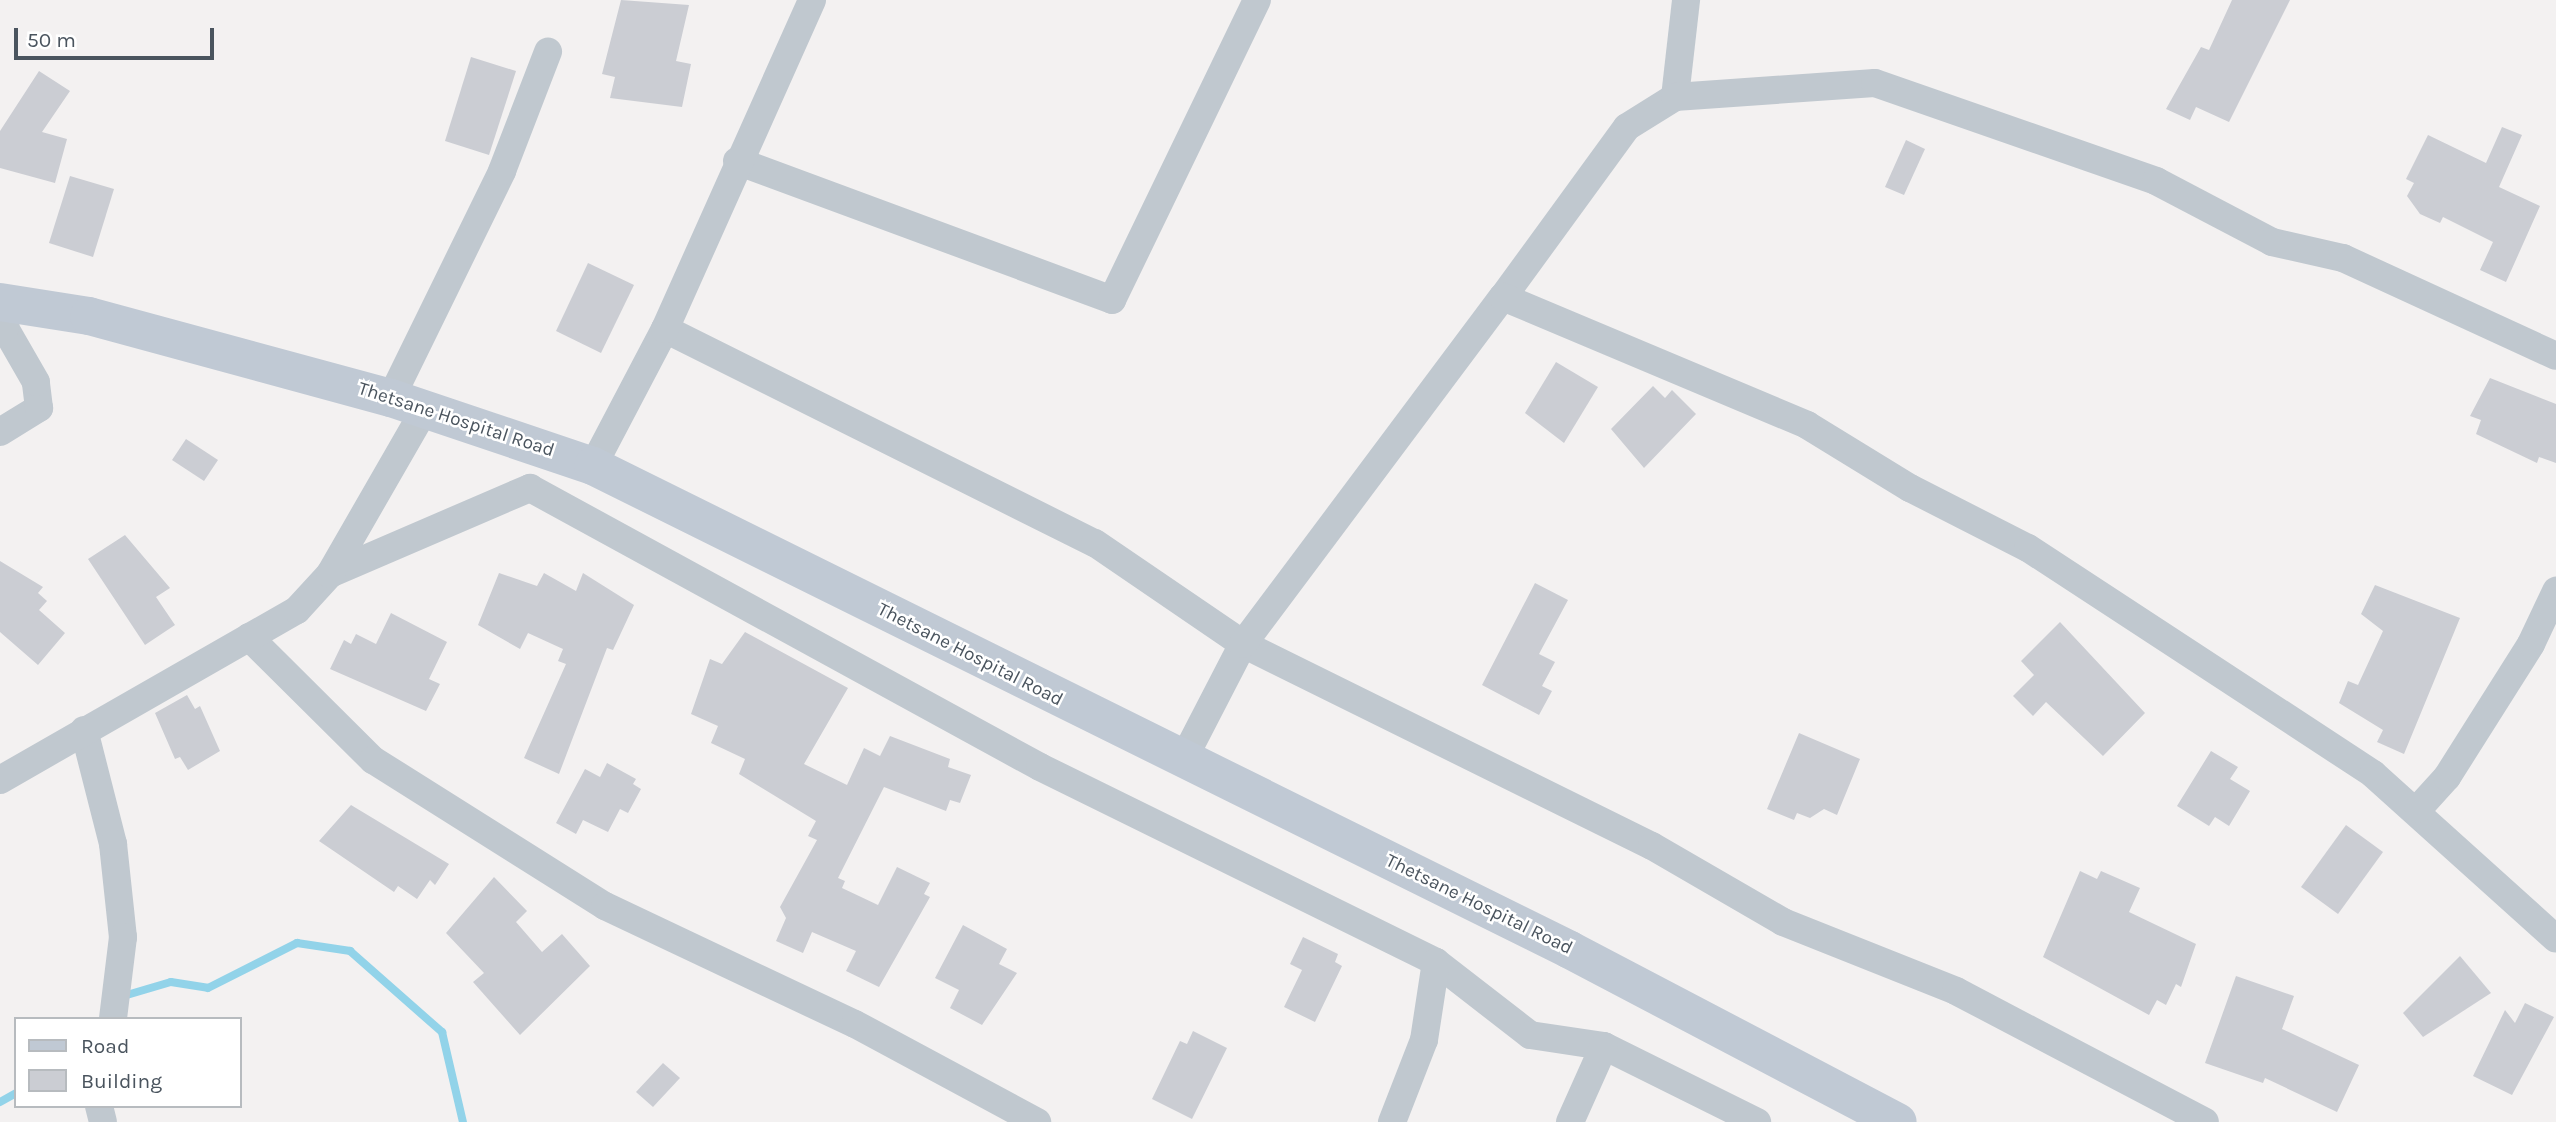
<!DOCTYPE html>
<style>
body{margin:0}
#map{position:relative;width:2556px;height:1122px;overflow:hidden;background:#f3f1f1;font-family:Karla,sans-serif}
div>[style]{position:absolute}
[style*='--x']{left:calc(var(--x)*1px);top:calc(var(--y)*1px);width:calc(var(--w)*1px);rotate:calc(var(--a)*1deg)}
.stream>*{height:8px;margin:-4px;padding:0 4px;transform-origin:4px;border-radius:4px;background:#92d3e9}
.building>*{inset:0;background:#cbcdd3}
.minor>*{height:28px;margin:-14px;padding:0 14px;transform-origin:14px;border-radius:14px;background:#c0c8cf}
.secondary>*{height:38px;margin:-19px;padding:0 19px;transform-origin:19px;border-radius:19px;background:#c0c9d4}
span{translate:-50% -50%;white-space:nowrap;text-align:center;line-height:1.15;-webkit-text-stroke:5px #fff;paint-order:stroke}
.street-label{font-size:19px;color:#4a545e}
.legend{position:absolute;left:14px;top:1017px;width:228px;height:91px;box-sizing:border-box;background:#fff;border:2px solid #b7bbbf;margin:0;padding:9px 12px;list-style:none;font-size:21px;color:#4a545e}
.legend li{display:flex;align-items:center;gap:14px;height:35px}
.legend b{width:35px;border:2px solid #b7bbbf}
.scale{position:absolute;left:14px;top:28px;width:200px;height:32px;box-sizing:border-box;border:4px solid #4a545e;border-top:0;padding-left:9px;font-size:21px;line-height:24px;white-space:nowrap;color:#4a545e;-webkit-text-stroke:5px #fff;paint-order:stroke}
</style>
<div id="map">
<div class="stream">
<i style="--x:120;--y:997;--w:53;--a:-16.4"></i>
<i style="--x:171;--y:982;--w:37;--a:9"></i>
<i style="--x:208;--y:988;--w:100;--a:-26.8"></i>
<i style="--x:297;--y:943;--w:54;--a:8.6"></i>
<i style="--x:350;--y:951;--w:123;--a:41.4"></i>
<i style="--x:442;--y:1032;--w:92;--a:76.9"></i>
<i style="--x:0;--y:1102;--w:18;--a:-29"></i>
</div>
<div class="building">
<i style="clip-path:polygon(621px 0,689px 5px,676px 61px,691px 64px,682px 107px,610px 98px,615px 77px,602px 74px)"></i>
<i style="clip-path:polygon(2232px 0,2290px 0,2229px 122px,2196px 107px,2190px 120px,2166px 109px,2201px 47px,2209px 50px)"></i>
<i style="clip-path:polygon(471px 57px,516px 71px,489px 155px,445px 141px)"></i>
<i style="clip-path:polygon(39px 71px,70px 91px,42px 132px,67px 139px,55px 183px,0 168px,0 131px)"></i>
<i style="clip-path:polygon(2502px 127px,2522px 135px,2499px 187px,2540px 206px,2506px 282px,2480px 270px,2493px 242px,2443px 217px,2440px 223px,2420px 214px,2407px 196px,2414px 183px,2406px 179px,2428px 135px,2486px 163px)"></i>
<i style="clip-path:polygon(1906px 140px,1925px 149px,1904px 195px,1885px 187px)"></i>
<i style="clip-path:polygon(70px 176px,114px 189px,93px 257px,49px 243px)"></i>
<i style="clip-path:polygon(588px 263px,634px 285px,601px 353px,556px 331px)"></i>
<i style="clip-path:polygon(1556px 362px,1598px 387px,1564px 443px,1525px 413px)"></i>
<i style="clip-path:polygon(2490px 378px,2556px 404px,2556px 463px,2539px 457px,2537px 463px,2476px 434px,2481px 420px,2470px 416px)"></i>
<i style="clip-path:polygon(1653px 386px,1665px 398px,1672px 390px,1696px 414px,1644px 468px,1611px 429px)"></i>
<i style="clip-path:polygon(186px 439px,218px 460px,204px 481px,172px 460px)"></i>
<i style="clip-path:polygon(125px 535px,170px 588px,156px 597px,175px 625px,145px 645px,88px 559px)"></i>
<i style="clip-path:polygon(0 561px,43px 587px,38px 593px,47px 601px,39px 610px,65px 633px,38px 665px,0 632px)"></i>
<i style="clip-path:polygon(499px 573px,537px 586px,544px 573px,576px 591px,583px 573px,634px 605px,613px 650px,607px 648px,559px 774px,524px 758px,566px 664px,558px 661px,563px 649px,528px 633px,520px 649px,478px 625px)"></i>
<i style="clip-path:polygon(1535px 583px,1568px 600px,1539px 654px,1555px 662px,1542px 686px,1552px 691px,1539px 715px,1482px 685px)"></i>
<i style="clip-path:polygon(2375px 585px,2460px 618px,2404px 754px,2377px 742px,2383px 730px,2339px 703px,2348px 681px,2358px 685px,2383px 631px,2361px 614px)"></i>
<i style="clip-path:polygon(391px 613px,447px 642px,429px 679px,440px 684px,426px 711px,330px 669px,344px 640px,351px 644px,356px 634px,376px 644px)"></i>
<i style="clip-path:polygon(2060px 622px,2145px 713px,2103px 756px,2046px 702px,2033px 716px,2013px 696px,2034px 675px,2021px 661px)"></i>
<i style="clip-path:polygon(745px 632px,848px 688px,804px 764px,847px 785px,864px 748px,880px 756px,890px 736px,950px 759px,948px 767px,971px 775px,960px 803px,950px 800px,946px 811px,884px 787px,838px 878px,845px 881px,842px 888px,878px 905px,897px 867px,930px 883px,924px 894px,930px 897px,879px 987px,846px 971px,856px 951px,812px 932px,803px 953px,776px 941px,786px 918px,780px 907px,817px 840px,808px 836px,816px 821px,739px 774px,745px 759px,711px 743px,718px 726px,691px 714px,710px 659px,722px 664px)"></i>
<i style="clip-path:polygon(187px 695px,195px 709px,200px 706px,220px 751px,188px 770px,180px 757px,175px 759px,155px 713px)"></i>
<i style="clip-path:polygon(1799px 733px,1860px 759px,1837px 815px,1824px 809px,1810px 818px,1797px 813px,1794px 820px,1767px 809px)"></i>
<i style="clip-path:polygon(2211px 751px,2238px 767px,2230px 779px,2250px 791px,2229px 826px,2215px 817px,2209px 826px,2177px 806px)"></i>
<i style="clip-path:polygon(607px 763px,636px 779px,633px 784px,641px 789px,628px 813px,620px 809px,608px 832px,583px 820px,576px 834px,556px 823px,585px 769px,600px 777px)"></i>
<i style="clip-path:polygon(351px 805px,449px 864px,435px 885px,430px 880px,417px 899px,398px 886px,394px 892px,319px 841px)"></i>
<i style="clip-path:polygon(2346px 825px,2383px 852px,2338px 914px,2301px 887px)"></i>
<i style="clip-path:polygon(2080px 871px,2097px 879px,2101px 871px,2140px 888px,2129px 912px,2196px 944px,2181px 987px,2176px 984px,2166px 1005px,2157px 1000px,2149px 1015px,2043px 957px)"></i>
<i style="clip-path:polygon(494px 877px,527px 911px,516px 922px,542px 952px,562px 934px,590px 966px,520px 1035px,473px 982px,484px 973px,446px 933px)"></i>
<i style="clip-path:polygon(963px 925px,1007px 949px,999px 964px,1017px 973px,982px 1025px,950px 1008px,959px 990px,935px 978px)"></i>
<i style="clip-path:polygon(1303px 937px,1338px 954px,1335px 962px,1342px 966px,1315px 1022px,1284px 1007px,1302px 970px,1290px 964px)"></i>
<i style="clip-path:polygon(2460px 956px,2491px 993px,2423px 1037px,2403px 1013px)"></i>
<i style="clip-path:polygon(2236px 976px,2294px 996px,2282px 1029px,2359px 1065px,2337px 1112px,2265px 1078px,2263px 1083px,2205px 1063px)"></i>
<i style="clip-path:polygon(2525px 1003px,2554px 1017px,2512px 1095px,2473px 1076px,2505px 1010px,2515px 1023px)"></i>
<i style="clip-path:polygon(1193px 1031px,1227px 1048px,1192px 1119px,1152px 1099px,1180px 1041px,1187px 1044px)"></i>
<i style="clip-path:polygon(663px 1063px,680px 1078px,653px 1107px,636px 1092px)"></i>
</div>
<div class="minor">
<i style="--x:1675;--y:97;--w:98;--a:-83.5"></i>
<i style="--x:737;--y:161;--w:400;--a:20.3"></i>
<i style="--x:1112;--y:300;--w:333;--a:-64.2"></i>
<i style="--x:1503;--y:297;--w:210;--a:-53.9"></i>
<i style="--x:1627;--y:127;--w:57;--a:-32"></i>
<i style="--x:1675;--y:97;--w:200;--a:-4"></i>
<i style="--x:1875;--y:83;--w:298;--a:19.2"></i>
<i style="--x:2156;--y:181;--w:131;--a:27.7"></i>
<i style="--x:2272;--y:242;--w:73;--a:12.7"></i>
<i style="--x:2343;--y:258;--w:234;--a:24.7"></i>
<i style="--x:665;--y:329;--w:480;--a:26.5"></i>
<i style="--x:1095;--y:543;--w:179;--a:34.3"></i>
<i style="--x:1243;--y:644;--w:456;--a:26.3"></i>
<i style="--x:1652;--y:846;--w:151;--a:30.1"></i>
<i style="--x:1783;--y:922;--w:186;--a:21.7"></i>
<i style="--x:1956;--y:991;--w:281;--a:27.7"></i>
<i style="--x:391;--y:398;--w:253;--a:-63.9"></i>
<i style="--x:502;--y:171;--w:128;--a:-68.9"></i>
<i style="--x:0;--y:432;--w:46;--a:-31.6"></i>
<i style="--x:39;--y:408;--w:26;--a:-97"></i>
<i style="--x:36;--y:382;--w:62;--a:-119.9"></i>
<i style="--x:5;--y:328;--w:24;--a:-85"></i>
<i style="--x:593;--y:466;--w:155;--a:-62.3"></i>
<i style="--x:665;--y:329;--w:360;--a:-65.9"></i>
<i style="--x:330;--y:574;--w:218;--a:-23.3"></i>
<i style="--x:530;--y:488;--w:581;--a:28.68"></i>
<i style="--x:1040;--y:767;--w:441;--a:26.2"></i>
<i style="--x:1436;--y:962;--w:119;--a:37.8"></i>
<i style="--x:1530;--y:1035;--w:75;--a:8.5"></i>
<i style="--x:1604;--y:1046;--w:171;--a:26.4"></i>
<i style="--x:249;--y:637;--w:175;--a:44.8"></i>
<i style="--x:373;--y:760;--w:274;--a:32.2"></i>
<i style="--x:605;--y:906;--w:276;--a:25.3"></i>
<i style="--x:855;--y:1024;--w:207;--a:28.3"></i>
<i style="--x:84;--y:730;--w:118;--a:75.7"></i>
<i style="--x:113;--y:844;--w:94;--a:83.9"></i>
<i style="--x:123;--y:937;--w:83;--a:97"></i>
<i style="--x:1183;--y:760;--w:131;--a:-62.7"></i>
<i style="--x:1243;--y:644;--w:434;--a:-53.2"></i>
<i style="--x:1503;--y:297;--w:330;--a:22.8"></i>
<i style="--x:1807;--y:425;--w:121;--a:31.5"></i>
<i style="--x:1910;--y:488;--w:132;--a:27"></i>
<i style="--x:2028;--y:548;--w:412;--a:33.2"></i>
<i style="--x:2373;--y:774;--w:246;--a:42"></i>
<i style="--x:0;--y:780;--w:342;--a:-29.8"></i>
<i style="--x:297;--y:610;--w:49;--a:-47.5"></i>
<i style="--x:330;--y:574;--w:193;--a:-60.1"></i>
<i style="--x:2418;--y:809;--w:43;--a:-47.8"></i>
<i style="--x:2447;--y:777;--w:157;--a:-57.7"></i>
<i style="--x:2531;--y:644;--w:59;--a:-64.7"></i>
<i style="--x:99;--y:1106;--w:16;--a:76"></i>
<i style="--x:1392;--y:1122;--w:88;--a:-68.7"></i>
<i style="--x:1424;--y:1040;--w:79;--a:-81.3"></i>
<i style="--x:1570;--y:1122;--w:83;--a:-65.9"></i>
</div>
<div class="secondary">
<i style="--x:0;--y:302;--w:90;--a:8.9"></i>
<i style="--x:89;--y:316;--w:313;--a:15.2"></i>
<i style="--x:391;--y:398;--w:213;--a:18.6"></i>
<i style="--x:593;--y:466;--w:1090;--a:26.35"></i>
<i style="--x:1570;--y:950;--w:370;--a:27.7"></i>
</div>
<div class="street-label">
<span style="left:456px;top:420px;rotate:18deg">Thetsane Hospital Road</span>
<span style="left:970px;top:655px;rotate:27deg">Thetsane Hospital Road</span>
<span style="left:1479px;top:905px;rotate:26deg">Thetsane Hospital Road</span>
</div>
<ul class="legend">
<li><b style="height:9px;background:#c0c9d4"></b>Road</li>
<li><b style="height:19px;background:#cbcdd3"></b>Building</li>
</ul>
<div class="scale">50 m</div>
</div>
